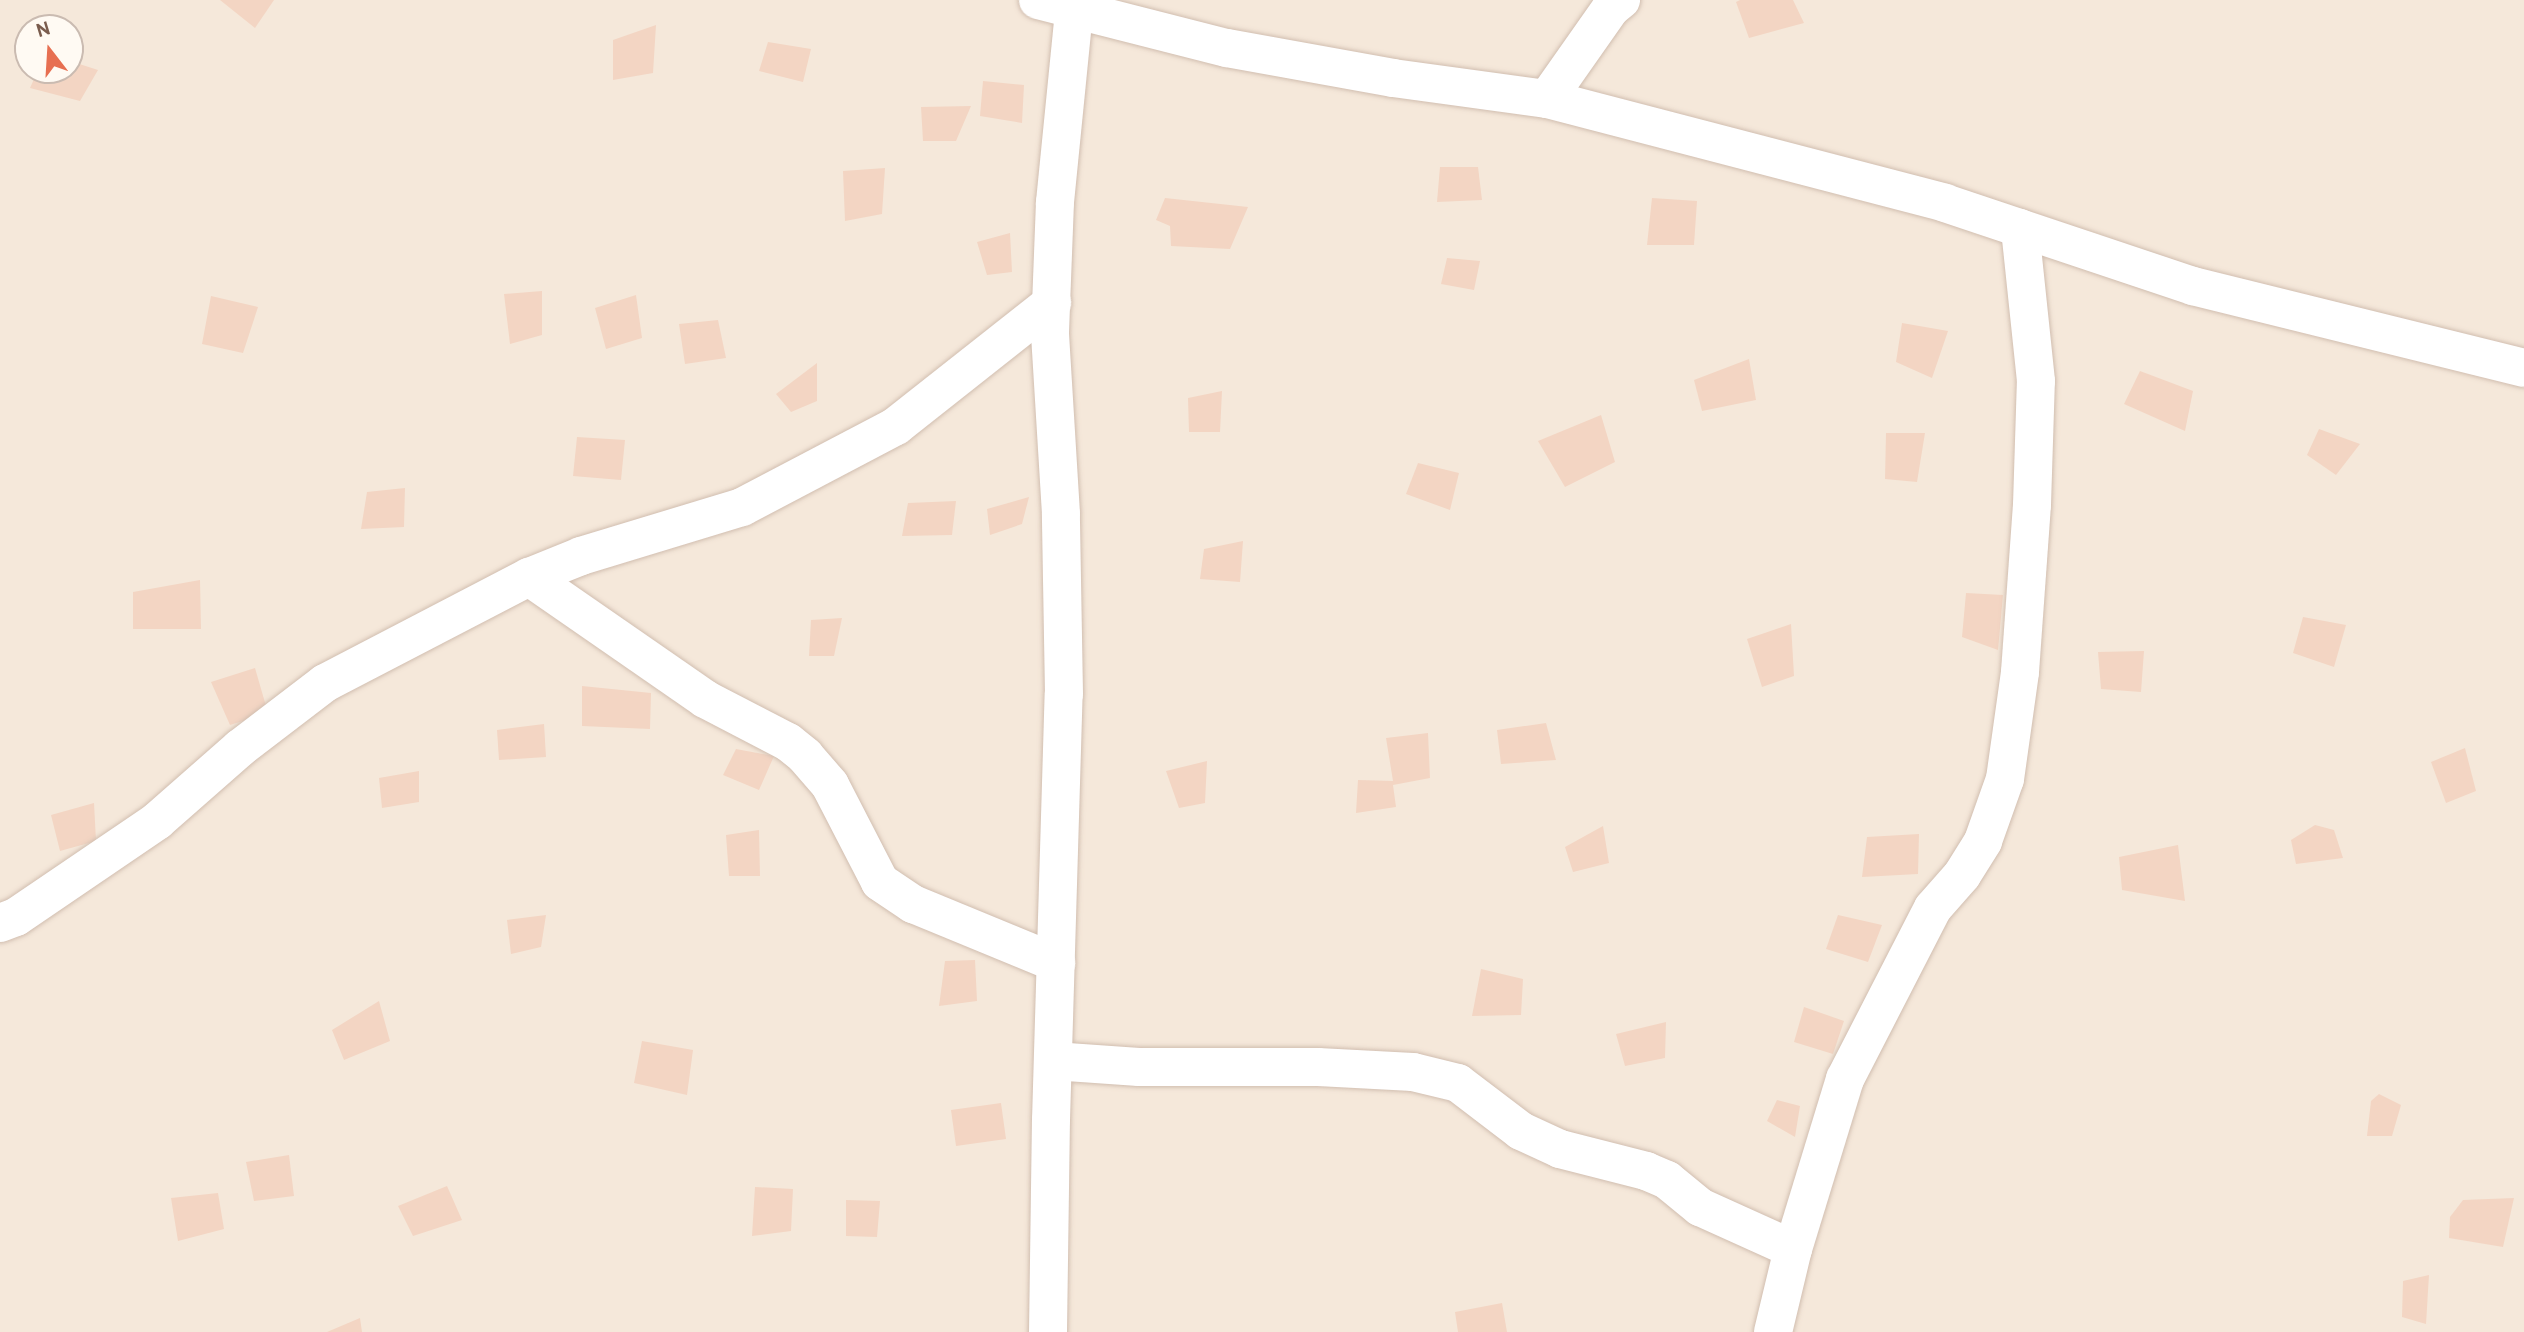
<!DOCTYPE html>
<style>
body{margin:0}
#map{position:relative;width:2524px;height:1332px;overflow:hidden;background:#fdf6ec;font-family:Overpass,sans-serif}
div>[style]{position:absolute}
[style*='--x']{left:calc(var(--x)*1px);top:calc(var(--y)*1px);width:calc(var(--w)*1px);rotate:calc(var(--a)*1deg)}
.residential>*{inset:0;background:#f5e8da}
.building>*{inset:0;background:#f3d5c3}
.roads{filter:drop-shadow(0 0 2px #d1beb0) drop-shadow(0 0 2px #d1beb0)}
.street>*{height:38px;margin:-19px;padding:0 19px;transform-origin:19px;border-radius:19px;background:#fff}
span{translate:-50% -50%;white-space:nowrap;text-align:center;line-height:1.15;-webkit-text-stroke:6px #fffaf3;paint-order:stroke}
.north{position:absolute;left:14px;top:14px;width:70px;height:70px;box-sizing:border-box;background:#fffaf3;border:2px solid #cabbb1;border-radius:50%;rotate:343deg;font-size:19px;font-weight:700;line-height:28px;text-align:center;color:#7a5c4d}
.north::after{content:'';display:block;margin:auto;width:24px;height:32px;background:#e76f51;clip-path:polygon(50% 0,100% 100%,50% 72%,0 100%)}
</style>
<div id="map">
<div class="residential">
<i style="clip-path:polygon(evenodd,0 0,2524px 0,2524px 1332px,0 1332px,0 0,28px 28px,70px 28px,70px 70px,28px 70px,28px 28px)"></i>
</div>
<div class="building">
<i style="clip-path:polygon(220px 0,274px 0,255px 28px)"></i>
<i style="clip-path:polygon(1740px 0,1793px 0,1804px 23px,1749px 38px,1736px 2px)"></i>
<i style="clip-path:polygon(656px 25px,653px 73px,613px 80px,613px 40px)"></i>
<i style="clip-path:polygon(768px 42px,811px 49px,803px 82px,759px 71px)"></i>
<i style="clip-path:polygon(70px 61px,98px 70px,80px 101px,30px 88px,38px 70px,70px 70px)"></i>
<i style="clip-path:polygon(983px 81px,1024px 85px,1022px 123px,980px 116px)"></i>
<i style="clip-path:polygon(971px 106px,956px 141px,923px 141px,921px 107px)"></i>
<i style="clip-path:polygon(1440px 167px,1478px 167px,1482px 200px,1437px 202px)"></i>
<i style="clip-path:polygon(885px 168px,882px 214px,845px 221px,843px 171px)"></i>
<i style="clip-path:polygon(1165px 198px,1248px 207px,1230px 249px,1171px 246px,1170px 226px,1156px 220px)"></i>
<i style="clip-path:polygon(1652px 198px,1697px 201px,1694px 245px,1647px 245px)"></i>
<i style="clip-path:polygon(1010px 233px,1012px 272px,987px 275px,977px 242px)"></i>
<i style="clip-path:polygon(1447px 258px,1480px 261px,1474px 290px,1441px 284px)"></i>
<i style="clip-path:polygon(542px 291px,542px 335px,510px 344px,504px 294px)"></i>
<i style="clip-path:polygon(636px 295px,642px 338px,606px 349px,595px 308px)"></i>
<i style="clip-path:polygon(211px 296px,258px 307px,243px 353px,202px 344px)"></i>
<i style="clip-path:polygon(718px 320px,726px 358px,685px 364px,679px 324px)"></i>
<i style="clip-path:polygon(1902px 323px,1948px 331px,1932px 378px,1896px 362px)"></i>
<i style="clip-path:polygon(1749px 359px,1756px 400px,1702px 411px,1694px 380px)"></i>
<i style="clip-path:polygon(817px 363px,817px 401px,791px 412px,776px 394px)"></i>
<i style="clip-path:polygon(2140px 371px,2193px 391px,2185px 431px,2124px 404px)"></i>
<i style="clip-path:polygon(1222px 391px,1220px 432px,1189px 432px,1188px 398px)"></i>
<i style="clip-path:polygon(1601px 415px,1615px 462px,1565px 487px,1538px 441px)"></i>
<i style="clip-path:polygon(2319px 429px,2360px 444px,2336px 475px,2307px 455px)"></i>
<i style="clip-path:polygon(1886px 433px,1925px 433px,1917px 482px,1885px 479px)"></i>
<i style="clip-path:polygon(577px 437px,625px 440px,621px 480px,573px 476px)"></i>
<i style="clip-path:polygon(1418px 463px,1459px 473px,1450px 510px,1406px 494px)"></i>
<i style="clip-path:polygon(405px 488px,404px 527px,361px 529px,367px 492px)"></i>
<i style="clip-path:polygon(1029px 497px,1022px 524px,990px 535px,987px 509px)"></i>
<i style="clip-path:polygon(956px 501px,952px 535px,902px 536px,908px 503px)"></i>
<i style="clip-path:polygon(1243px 541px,1240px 582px,1200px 579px,1204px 549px)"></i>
<i style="clip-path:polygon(200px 580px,201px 629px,133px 629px,133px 592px)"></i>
<i style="clip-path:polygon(1966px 593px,2003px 595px,1998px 650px,1962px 637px)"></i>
<i style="clip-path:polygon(2303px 617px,2346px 625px,2334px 667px,2293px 653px)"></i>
<i style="clip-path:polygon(842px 618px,834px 656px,809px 656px,811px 620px)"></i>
<i style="clip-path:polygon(1791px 624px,1794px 676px,1762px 687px,1747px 639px)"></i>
<i style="clip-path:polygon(2144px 651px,2141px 692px,2101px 689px,2098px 652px)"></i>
<i style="clip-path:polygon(255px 668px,268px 713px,230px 725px,211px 682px)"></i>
<i style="clip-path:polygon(582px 686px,651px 693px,650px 729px,582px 726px)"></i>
<i style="clip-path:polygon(1546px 723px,1556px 760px,1501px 764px,1497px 730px)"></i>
<i style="clip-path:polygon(544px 724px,546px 757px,499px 760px,497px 730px)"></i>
<i style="clip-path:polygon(1428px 733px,1430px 778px,1393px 785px,1396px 807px,1356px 813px,1358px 780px,1393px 781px,1386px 738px)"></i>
<i style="clip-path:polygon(2465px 748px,2476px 791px,2446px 803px,2431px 762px)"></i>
<i style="clip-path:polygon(736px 749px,774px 756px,759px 790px,723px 775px)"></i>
<i style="clip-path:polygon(1207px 761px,1205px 803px,1179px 808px,1166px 771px)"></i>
<i style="clip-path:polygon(419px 771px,419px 802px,382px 808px,379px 778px)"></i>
<i style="clip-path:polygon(94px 803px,96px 841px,60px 851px,51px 815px)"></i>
<i style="clip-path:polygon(2315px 825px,2334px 830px,2343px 858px,2296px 864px,2291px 840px)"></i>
<i style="clip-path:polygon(1603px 826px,1609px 863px,1573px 872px,1565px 847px)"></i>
<i style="clip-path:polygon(759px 830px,760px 876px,729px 876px,726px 835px)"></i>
<i style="clip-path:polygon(1919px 834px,1918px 874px,1862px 877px,1867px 837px)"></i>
<i style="clip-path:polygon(2178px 845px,2185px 901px,2122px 890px,2119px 857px)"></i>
<i style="clip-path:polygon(546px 915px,541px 947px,511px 954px,507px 920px)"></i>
<i style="clip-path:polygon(1838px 915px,1882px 925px,1868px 962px,1826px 949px)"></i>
<i style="clip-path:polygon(975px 960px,977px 1001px,939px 1006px,945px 961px)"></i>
<i style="clip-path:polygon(1481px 969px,1523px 979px,1521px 1015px,1472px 1016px)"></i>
<i style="clip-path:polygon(379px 1001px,390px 1041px,344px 1060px,332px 1030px)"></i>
<i style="clip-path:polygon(1804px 1007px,1844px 1021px,1833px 1054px,1794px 1042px)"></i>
<i style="clip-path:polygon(1666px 1022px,1665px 1058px,1625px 1066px,1616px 1034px)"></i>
<i style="clip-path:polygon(642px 1041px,693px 1050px,687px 1095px,634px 1083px)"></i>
<i style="clip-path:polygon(2379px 1094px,2401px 1105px,2392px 1136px,2367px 1136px,2371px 1101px)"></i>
<i style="clip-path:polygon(1777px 1100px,1800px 1106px,1795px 1137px,1767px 1121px)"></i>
<i style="clip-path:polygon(1001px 1103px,1006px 1139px,956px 1146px,951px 1110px)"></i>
<i style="clip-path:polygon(289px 1155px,294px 1196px,254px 1201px,246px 1162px)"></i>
<i style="clip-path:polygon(447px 1186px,462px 1220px,413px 1236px,398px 1206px)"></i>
<i style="clip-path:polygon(755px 1187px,793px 1189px,791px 1231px,752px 1236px)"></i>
<i style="clip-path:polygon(218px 1193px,224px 1229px,178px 1241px,171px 1198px)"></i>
<i style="clip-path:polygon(2514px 1198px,2503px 1247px,2449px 1238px,2450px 1217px,2463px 1200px)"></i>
<i style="clip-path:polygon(846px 1200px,880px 1201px,877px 1237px,846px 1236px)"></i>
<i style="clip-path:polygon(2429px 1275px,2426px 1324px,2402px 1317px,2403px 1281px)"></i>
<i style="clip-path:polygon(1502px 1303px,1507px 1332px,1458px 1332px,1455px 1312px)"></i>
<i style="clip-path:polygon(360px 1318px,362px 1332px,327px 1332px)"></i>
</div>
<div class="roads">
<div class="street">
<i style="--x:1038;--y:0;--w:195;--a:14.3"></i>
<i style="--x:1227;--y:48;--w:169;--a:10.2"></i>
<i style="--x:1393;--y:78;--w:155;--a:7.8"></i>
<i style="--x:1547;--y:99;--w:411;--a:14.6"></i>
<i style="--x:1945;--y:203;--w:262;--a:18.5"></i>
<i style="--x:2193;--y:286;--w:341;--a:13.9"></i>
<i style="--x:1547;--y:99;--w:111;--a:-54.9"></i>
<i style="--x:1611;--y:8;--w:13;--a:-39"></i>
<i style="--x:529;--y:577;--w:214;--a:34.7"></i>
<i style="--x:705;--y:699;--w:93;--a:27.4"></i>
<i style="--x:788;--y:742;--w:22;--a:39"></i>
<i style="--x:805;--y:756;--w:38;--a:49"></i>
<i style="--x:830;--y:785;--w:109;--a:62.7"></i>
<i style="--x:880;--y:882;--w:40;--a:34"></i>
<i style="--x:913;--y:904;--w:155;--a:22.4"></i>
<i style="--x:0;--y:923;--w:17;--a:-21"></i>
<i style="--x:16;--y:917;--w:171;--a:-34.2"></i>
<i style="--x:157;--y:821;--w:111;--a:-41.3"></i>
<i style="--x:240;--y:748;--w:107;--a:-37.4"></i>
<i style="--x:325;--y:683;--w:230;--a:-27.5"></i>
<i style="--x:529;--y:577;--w:56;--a:-22"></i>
<i style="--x:581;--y:556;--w:168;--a:-16.9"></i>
<i style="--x:742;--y:507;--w:174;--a:-27.7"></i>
<i style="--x:896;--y:426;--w:199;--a:-38.3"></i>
<i style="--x:1053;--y:1061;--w:86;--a:4"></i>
<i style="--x:1139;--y:1067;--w:179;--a:0"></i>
<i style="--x:1318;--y:1067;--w:95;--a:3"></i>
<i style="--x:1413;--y:1072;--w:46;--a:13.7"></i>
<i style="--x:1458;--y:1083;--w:79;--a:37.3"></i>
<i style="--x:1521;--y:1131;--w:43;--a:24.8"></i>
<i style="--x:1560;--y:1149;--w:89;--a:14.3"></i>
<i style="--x:1646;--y:1171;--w:23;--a:23"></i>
<i style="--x:1667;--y:1180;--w:43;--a:39.3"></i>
<i style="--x:1700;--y:1207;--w:102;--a:24.3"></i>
<i style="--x:1048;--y:1332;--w:212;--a:-89.2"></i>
<i style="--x:1051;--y:1120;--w:426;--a:-88.3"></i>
<i style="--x:1064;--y:694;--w:180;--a:-91"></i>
<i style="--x:1061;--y:514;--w:182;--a:-93.5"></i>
<i style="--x:1050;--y:332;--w:130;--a:-87.8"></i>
<i style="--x:1055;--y:202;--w:203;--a:-84.3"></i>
<i style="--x:1773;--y:1332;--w:85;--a:-76.5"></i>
<i style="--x:1793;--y:1249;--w:178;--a:-73"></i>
<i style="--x:1845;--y:1079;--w:192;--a:-62.8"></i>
<i style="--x:1933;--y:908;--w:44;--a:-48.7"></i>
<i style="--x:1962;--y:875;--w:40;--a:-58"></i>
<i style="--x:1983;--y:841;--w:66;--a:-70.5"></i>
<i style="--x:2005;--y:779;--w:108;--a:-82"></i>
<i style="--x:2020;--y:672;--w:167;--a:-85.9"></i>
<i style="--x:2032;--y:505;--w:124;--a:-88.2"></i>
<i style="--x:2036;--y:381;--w:154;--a:-96"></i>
</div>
</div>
<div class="north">N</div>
</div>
